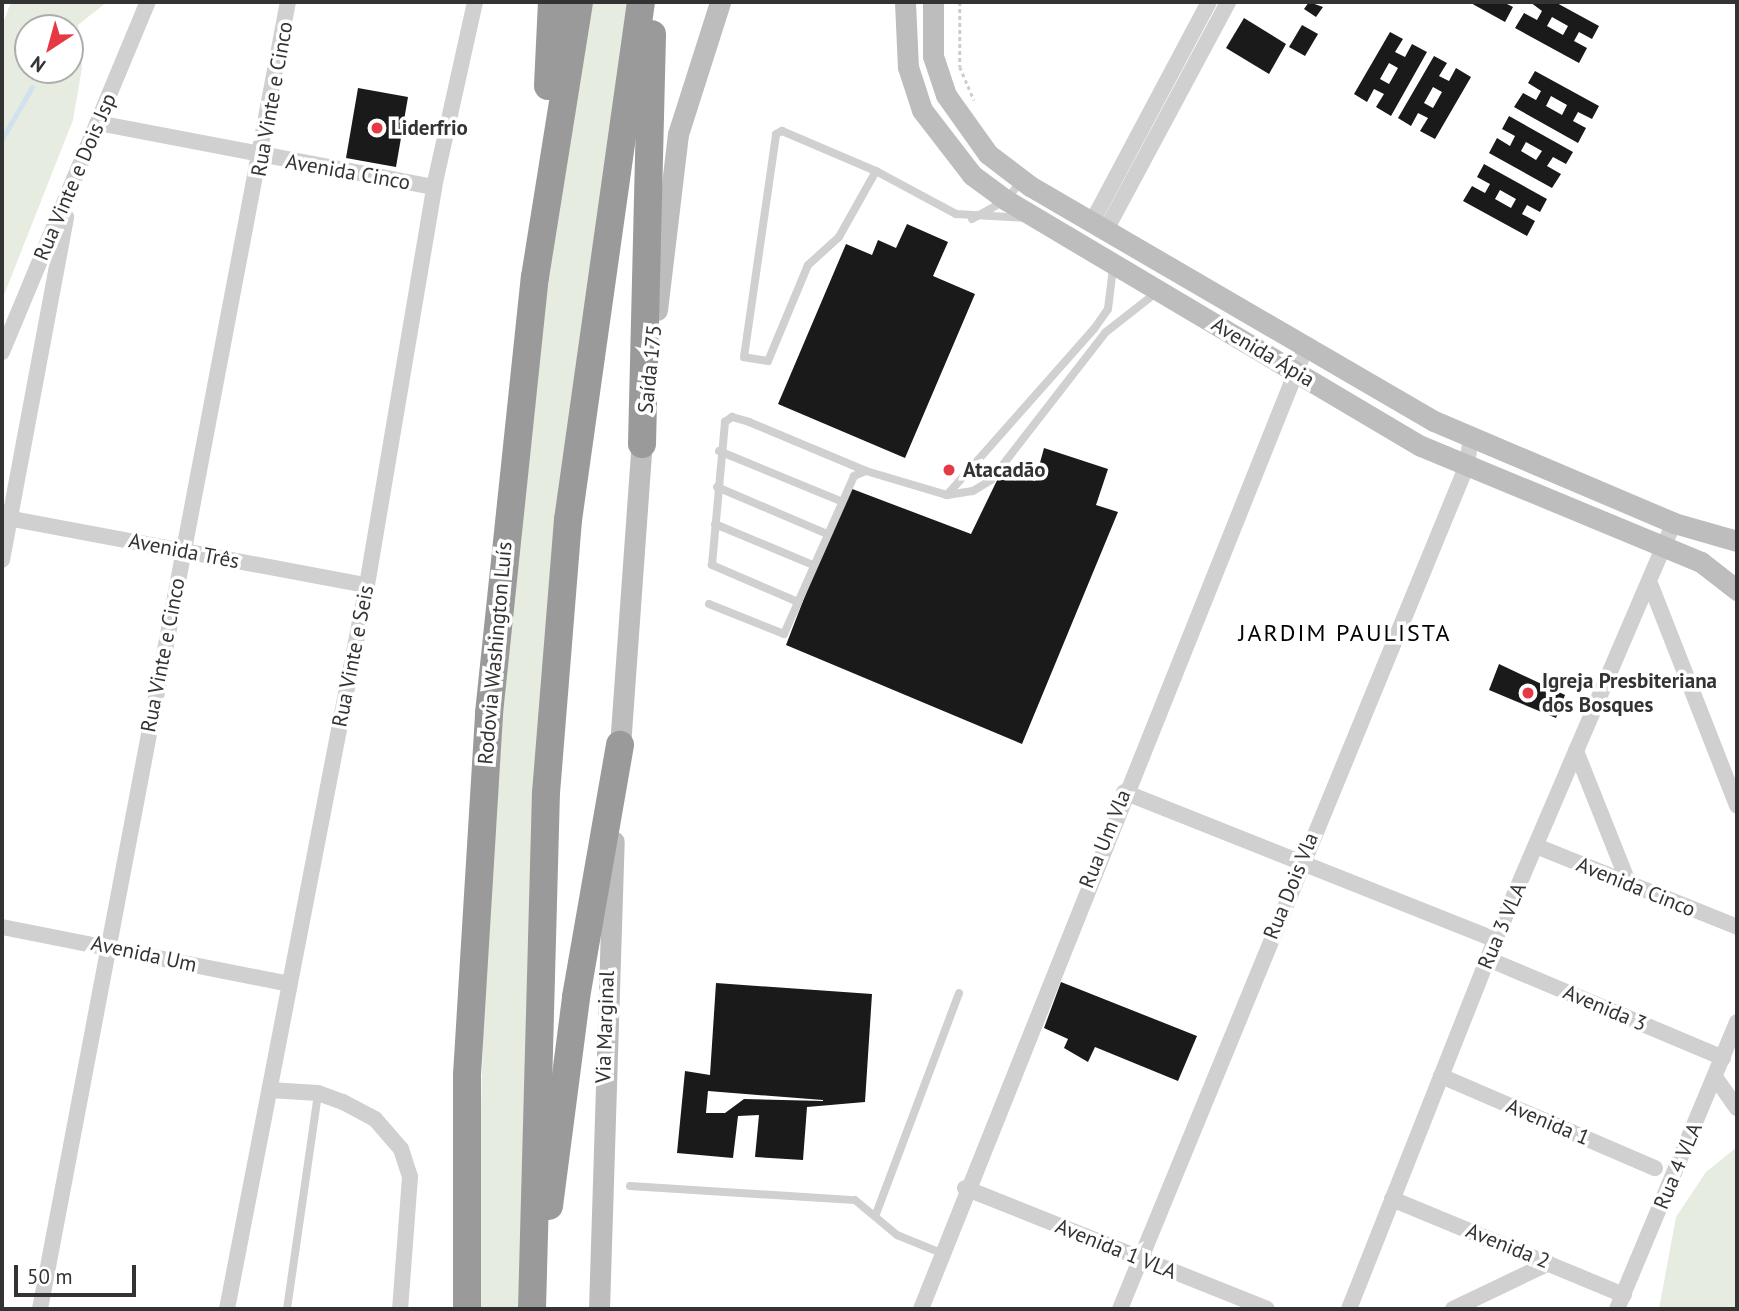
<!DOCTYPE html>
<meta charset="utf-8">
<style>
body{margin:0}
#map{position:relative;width:1739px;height:1311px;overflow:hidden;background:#fff;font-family:"PT Sans",sans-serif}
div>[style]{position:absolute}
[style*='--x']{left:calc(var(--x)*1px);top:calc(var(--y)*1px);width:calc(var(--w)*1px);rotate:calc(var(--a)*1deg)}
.green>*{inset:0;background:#e6ecdf}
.stream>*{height:5px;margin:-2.5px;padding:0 2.5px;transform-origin:2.5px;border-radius:2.5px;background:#cfe2ee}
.building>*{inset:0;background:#1a1a1a}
.path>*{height:2.5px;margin-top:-1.25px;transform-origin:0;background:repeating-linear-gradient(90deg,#cdcdcd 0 3.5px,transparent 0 7px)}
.lane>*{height:8px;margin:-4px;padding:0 4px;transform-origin:4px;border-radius:4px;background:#d0d0d0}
.street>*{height:16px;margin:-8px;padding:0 8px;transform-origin:8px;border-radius:8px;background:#d0d0d0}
.secondary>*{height:21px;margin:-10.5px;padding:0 10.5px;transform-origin:10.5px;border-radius:10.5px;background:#bdbdbd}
.highway>*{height:28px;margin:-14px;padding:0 14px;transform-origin:14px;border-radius:14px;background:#9a9a9a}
.dots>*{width:19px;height:19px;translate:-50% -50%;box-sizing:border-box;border:4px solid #fff;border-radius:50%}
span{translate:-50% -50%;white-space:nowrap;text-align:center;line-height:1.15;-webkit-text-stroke:7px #fff;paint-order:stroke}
.street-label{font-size:21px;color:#333}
.poi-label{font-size:21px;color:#333;font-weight:700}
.left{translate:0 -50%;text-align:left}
.quarter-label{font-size:24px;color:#000;letter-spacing:2px}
.frame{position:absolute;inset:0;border:4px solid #333;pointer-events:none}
.north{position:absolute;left:14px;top:14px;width:70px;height:70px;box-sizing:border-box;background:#fff;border:2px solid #adadad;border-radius:50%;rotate:216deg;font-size:19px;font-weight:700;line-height:28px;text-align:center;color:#333}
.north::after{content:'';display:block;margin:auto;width:24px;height:32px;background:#e63946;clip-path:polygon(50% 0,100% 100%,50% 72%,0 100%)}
.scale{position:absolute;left:14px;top:1265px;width:122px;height:32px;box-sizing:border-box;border:4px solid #333;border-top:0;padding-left:9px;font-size:21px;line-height:24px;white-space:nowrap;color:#333;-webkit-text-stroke:5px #fff;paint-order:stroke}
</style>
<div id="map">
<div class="green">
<i style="clip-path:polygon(evenodd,11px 2px,107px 2px,78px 25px,82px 68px,73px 120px,2px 300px,2px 26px,11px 2px,28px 28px,70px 28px,70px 70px,28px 70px,28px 28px)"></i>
<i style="clip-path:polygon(589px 2px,629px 2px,569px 418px,532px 876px,521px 1309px,476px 1309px,487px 877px,528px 417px)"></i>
<i style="clip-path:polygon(1737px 1147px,1737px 1309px,1659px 1309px,1676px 1217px,1706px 1172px)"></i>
</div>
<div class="stream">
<i style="--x:2;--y:139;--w:60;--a:-60"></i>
</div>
<div class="building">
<i style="clip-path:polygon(1309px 2px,1323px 7px,1316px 17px,1304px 9px)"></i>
<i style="clip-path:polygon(1469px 2px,1503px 2px,1513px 7px,1505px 22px)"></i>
<i style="clip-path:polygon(evenodd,1530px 2px,1555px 2px,1599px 26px,1592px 39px,1579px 32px,1574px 41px,1587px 48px,1579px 63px,1515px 28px,1524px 13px,1537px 20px,1542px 11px,1530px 2px,1552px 17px,1568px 26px,1563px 35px,1547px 26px,1552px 17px)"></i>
<i style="clip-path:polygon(1244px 18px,1286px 44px,1269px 74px,1226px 48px)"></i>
<i style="clip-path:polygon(1302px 25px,1318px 34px,1305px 56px,1289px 47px)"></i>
<i style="clip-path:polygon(evenodd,1390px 32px,1403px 39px,1395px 52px,1405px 57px,1412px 44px,1427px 52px,1391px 116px,1376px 107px,1384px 94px,1374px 89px,1367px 102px,1354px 94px,1390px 32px,1389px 63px,1398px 68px,1389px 84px,1380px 79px,1389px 63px)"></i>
<i style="clip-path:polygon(evenodd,1434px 56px,1447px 63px,1439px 76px,1449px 81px,1456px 68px,1471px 77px,1435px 139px,1420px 131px,1428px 118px,1418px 113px,1411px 126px,1398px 118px,1434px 56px,1433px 87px,1442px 92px,1433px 108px,1424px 103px,1433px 87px)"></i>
<i style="clip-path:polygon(evenodd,1535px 71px,1599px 106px,1592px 119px,1578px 112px,1573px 121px,1586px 128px,1578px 143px,1514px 107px,1523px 93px,1536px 100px,1541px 91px,1528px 83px,1535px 71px,1551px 96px,1567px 105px,1562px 115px,1546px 106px,1551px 96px)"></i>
<i style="clip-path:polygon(358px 88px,408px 97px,396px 167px,346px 158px)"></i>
<i style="clip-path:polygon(evenodd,1509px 116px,1573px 152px,1566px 164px,1553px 157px,1547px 166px,1561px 174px,1552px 188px,1489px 153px,1497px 138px,1510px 146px,1515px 136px,1502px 129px,1509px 116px,1526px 142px,1542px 151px,1536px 160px,1521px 151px,1526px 142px)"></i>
<i style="clip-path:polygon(evenodd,1484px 164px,1547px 199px,1540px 212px,1527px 205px,1522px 214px,1535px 221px,1527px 236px,1463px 201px,1472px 186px,1485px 193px,1490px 184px,1477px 177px,1484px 164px,1500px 190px,1516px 199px,1511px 208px,1495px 199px,1500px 190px)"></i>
<i style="clip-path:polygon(907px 224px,948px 242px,933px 276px,975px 294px,905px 458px,778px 404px,846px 244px,872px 255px,878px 240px,896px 248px)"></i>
<i style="clip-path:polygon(1044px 448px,1108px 469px,1096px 505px,1118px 512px,1022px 744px,786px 645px,847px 487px,971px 534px,1002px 470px,1035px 481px)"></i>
<i style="clip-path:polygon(1499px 664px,1565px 695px,1556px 718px,1489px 690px)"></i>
<i style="clip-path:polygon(1061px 982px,1197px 1036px,1178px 1081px,1095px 1047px,1088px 1062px,1064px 1048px,1068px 1039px,1044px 1028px)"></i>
<i style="clip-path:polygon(evenodd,716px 983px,872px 994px,865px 1102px,807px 1107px,803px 1160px,755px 1157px,759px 1115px,738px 1116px,733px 1158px,677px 1153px,685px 1071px,710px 1075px,716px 983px,708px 1091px,823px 1100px,823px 1101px,744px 1099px,725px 1113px,706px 1113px,708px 1091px)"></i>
</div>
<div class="path">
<i style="--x:960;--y:2;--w:65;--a:90"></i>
<i style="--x:960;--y:67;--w:36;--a:67"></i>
</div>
<div class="lane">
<i style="--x:876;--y:171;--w:76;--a:119.3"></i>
<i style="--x:839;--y:237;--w:42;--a:137.9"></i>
<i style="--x:808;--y:265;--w:104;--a:112.6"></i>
<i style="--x:768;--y:361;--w:24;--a:-171"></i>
<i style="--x:744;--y:357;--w:225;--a:-81.8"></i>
<i style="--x:776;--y:134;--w:7;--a:-27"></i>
<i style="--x:782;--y:131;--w:102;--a:23.1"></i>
<i style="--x:876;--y:171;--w:91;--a:28.3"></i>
<i style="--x:956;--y:214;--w:71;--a:3.2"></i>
<i style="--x:972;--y:219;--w:39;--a:-29"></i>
<i style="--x:1006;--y:200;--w:26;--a:-51"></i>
<i style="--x:719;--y:451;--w:129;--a:22.4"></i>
<i style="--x:717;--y:487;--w:117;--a:23.1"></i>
<i style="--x:947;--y:495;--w:222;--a:-48.5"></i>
<i style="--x:1094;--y:329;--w:24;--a:-55"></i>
<i style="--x:1108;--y:309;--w:41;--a:-83"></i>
<i style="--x:715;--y:524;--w:106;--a:22.7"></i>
<i style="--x:798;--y:602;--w:94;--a:-156.7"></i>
<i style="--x:712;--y:565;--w:144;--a:-84.8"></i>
<i style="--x:725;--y:422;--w:9;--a:-36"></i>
<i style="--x:732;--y:417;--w:18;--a:16"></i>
<i style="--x:749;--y:422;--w:127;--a:22.7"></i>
<i style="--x:709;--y:604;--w:81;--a:21.8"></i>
<i style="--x:784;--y:634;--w:173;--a:-66.1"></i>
<i style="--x:854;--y:476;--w:13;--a:-23"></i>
<i style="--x:866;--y:471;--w:84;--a:16.5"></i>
<i style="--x:947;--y:495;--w:26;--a:-9"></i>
<i style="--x:973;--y:491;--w:21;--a:-31"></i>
<i style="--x:991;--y:480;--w:187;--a:-52.2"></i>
<i style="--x:1106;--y:332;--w:65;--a:-38.1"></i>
<i style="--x:630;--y:1186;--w:225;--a:3.6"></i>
<i style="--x:855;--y:1200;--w:55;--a:39.8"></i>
<i style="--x:897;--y:1235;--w:48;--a:22.2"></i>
<i style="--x:876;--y:1214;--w:236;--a:-69.4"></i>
<i style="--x:287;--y:1309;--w:218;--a:-81.8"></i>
</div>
<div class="street">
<i style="--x:98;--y:123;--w:342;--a:10.8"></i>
<i style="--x:1092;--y:222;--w:249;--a:-62"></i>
<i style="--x:1106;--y:230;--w:259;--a:-61.8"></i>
<i style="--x:2;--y:352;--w:379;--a:-67.4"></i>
<i style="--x:2;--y:517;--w:371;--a:10.6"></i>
<i style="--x:2;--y:560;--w:349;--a:-79.4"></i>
<i style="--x:1651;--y:586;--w:236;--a:68.6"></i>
<i style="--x:1576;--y:751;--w:143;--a:68.3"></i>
<i style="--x:1124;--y:792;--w:399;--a:21.7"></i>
<i style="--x:1536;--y:846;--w:217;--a:21.9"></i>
<i style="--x:2;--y:927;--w:289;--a:11.2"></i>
<i style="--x:1488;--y:959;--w:255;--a:22.8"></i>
<i style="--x:1441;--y:1076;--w:233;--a:23.3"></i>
<i style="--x:1715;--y:1077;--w:38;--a:55"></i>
<i style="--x:270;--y:1090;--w:48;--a:3.6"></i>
<i style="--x:318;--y:1093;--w:27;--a:20"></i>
<i style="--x:343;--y:1102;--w:36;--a:28"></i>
<i style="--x:375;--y:1119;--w:40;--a:49"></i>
<i style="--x:401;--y:1149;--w:29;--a:72"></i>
<i style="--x:410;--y:1177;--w:132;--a:94.3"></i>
<i style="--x:965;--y:1188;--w:325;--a:21.8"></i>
<i style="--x:1392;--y:1199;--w:251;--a:22.5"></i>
<i style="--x:40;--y:1309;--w:1330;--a:-79.26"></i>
<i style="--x:227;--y:1309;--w:737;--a:-79.06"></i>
<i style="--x:367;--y:585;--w:404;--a:-80.4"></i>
<i style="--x:434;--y:187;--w:189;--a:-77.5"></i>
<i style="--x:921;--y:1309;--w:1036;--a:-68.19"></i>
<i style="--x:1120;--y:1309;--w:913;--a:-67.65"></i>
<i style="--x:1467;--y:465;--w:27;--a:-82"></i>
<i style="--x:1349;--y:1309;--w:397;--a:-68.4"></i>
<i style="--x:1495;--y:940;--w:454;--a:-66.8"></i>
<i style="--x:1453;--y:1309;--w:106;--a:-25.6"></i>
<i style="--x:1617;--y:1309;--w:311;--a:-67.3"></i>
</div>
<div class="secondary">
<i style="--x:905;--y:2;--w:65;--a:87.4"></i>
<i style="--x:908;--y:67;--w:45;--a:72"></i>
<i style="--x:922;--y:110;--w:82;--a:52.4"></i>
<i style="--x:972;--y:175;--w:42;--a:36.3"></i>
<i style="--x:1006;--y:200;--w:482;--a:30.7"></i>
<i style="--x:1421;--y:446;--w:303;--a:22.5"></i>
<i style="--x:1701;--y:562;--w:46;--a:37.9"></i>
<i style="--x:933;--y:2;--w:54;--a:90"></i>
<i style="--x:933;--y:56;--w:41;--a:71.6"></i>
<i style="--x:946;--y:95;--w:72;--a:54.6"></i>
<i style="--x:988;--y:154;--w:53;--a:37.3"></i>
<i style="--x:1030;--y:186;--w:467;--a:30.2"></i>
<i style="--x:1434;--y:421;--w:261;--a:23"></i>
<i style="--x:1674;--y:523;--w:66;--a:15.9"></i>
<i style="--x:657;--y:310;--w:177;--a:-83.2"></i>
<i style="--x:678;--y:134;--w:139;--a:-72.3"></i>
<i style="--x:619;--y:760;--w:332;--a:-85.9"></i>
<i style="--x:599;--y:1309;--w:468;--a:-88.2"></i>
</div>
<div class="highway">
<i style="--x:548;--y:86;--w:84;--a:-87.3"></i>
<i style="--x:642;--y:444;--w:410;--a:-88.6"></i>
<i style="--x:549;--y:1206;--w:211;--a:-82.6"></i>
<i style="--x:576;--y:997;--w:256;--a:-80.1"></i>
<i style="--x:467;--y:1309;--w:234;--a:-90"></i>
<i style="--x:467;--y:1075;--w:363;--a:-86.5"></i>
<i style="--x:489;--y:713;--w:438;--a:-84"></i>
<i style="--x:535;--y:277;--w:278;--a:-80.9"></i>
<i style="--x:532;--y:1309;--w:516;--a:-88.45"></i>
<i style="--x:546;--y:793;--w:274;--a:-85.4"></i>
<i style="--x:568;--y:520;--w:523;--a:-81.98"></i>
</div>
<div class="dots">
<i style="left:377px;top:128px;background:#e63946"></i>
<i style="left:949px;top:470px;background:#e63946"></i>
<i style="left:1528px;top:693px;background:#e63946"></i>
</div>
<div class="street-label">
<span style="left:272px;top:99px;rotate:-80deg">Rua Vinte e Cinco</span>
<span style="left:348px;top:172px;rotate:10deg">Avenida Cinco</span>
<span style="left:75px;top:177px;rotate:-67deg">Rua Vinte e Dois Jsp</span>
<span style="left:1263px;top:352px;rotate:31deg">Avenida Ápia</span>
<span style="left:650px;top:369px;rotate:-84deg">Saída 175</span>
<span style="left:184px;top:551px;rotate:11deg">Avenida Três</span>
<span style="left:495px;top:653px;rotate:-85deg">Rodovia Washington Luís</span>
<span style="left:163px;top:655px;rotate:-79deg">Rua Vinte e Cinco</span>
<span style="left:353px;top:656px;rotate:-79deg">Rua Vinte e Seis</span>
<span style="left:1105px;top:839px;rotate:-68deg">Rua Um Vla</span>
<span style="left:1291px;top:886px;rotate:-68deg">Rua Dois Vla</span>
<span style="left:1636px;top:887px;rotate:22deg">Avenida Cinco</span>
<span style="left:1502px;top:926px;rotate:-67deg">Rua 3 VLA</span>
<span style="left:144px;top:954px;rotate:12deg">Avenida Um</span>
<span style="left:1605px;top:1008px;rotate:23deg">Avenida 3</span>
<span style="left:605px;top:1027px;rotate:-88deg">Via Marginal</span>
<span style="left:1548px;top:1122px;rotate:23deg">Avenida 1</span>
<span style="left:1678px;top:1166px;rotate:-67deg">Rua 4 VLA</span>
<span style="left:1508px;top:1246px;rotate:22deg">Avenida 2</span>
<span style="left:1116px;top:1249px;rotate:22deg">Avenida 1 VLA</span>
</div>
<div class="poi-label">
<span class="left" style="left:391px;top:128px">Liderfrio</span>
<span class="left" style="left:963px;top:470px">Atacadão</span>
<span class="left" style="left:1542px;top:693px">Igreja Presbiteriana<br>dos Bosques</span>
</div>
<div class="quarter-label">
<span style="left:1345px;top:633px">JARDIM PAULISTA</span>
</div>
<div class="frame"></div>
<div class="north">N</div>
<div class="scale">50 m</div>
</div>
